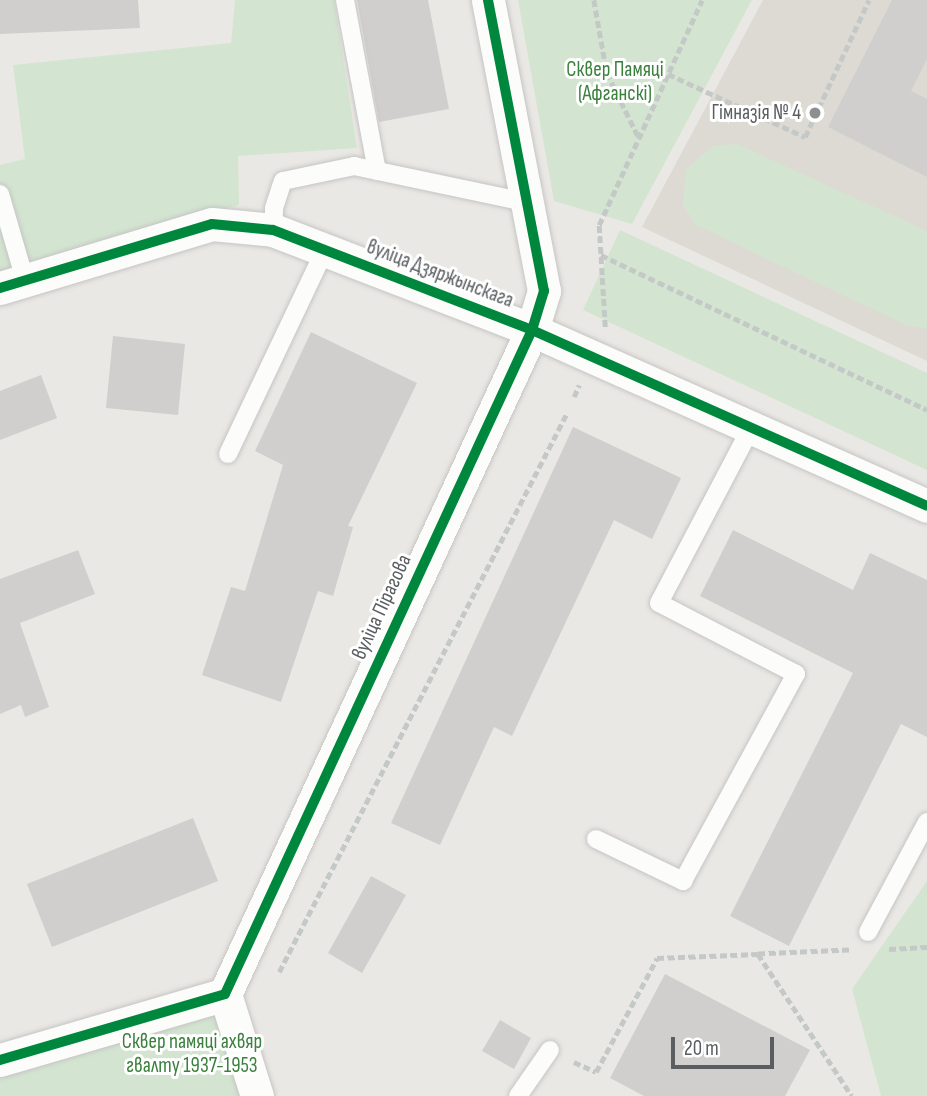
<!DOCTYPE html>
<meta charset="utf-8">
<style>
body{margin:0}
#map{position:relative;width:927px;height:1096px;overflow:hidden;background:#eae8e4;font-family:"Sofia Sans Condensed",sans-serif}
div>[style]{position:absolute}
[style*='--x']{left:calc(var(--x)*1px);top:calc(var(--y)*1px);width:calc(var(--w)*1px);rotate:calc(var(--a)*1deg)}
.education>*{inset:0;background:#dddad4}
.green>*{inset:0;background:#d3e5d0}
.building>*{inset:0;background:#d0cfcd}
.path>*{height:4.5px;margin-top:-2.25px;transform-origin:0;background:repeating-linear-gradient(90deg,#c4c9c7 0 7px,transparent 0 10.5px)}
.roads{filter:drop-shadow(0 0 2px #c5c5c5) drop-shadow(0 0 2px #c5c5c5)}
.lane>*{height:18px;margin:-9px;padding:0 9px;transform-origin:9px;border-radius:9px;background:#fcfcfb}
.street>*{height:33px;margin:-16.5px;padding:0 16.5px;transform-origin:16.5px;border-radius:16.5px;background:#fcfcfb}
.cycleway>*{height:10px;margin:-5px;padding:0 5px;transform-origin:5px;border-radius:5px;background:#00873e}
.dots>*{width:19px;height:19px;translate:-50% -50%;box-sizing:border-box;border:4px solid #fff;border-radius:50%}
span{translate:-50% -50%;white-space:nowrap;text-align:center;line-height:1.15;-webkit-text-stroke:6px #fff;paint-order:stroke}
.park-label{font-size:21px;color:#3b803c}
.poi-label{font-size:21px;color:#5a5e61}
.right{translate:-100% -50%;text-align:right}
.street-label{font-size:21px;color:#5a5e61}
.scale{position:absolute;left:671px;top:1037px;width:103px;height:32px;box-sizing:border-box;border:4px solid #5a5e61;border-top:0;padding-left:9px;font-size:21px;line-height:24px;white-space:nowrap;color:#5a5e61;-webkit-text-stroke:5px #fff;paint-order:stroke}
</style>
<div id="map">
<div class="education">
<i style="clip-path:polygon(763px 0,927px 0,927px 361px,642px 227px)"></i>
</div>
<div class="green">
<i style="clip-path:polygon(235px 0,334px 0,357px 148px,238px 156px,239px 205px,0 273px,0 165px,25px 159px,13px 65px,231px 43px)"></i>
<i style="clip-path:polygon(518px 0,752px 0,632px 224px,554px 201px)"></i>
<i style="clip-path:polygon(737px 144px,927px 231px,927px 329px,906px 325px,696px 225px,683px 205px,686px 169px,713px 146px)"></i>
<i style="clip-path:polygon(620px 230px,927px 373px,927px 470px,583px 310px)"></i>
<i style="clip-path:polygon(927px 881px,927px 1096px,881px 1096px,852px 989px)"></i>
<i style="clip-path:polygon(220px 1003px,250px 1096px,0 1096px,0 1067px)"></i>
</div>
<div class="building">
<i style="clip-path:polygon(0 0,138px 0,140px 28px,0 34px)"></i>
<i style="clip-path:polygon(357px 0,428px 0,449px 109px,379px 122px)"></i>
<i style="clip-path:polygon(892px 0,927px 0,927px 59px,911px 91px,927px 99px,927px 177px,828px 127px)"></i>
<i style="clip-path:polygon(311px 332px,417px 383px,348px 526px,353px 527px,333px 596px,318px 591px,281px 702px,202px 675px,231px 587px,245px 591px,283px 465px,255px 451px)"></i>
<i style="clip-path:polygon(113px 336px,185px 344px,178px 415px,106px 408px)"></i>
<i style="clip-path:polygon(41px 375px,57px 418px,0 440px,0 391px)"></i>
<i style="clip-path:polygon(573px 427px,681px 478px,652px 539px,614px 520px,512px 736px,494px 727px,440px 845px,391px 823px)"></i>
<i style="clip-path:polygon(733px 530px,853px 590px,870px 553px,927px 580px,927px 737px,901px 724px,789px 946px,730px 916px,853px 673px,700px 596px)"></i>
<i style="clip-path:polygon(78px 550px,95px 594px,20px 623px,49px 707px,25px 717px,21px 705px,0 714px,0 579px)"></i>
<i style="clip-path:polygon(193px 818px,218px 881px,52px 947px,27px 884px)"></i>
<i style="clip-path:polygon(371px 876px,406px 895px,362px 973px,328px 953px)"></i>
<i style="clip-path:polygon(665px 974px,810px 1050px,785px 1096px,644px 1096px,610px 1078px)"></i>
<i style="clip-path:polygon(500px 1020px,531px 1038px,514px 1069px,482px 1051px)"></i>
</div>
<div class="path">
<i style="--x:594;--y:0;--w:74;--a:79.9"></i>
<i style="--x:607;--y:73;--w:70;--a:63.8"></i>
<i style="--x:668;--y:74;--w:151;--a:24.7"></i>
<i style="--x:805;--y:137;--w:151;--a:-65"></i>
<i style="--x:601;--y:255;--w:361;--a:25.4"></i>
<i style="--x:605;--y:327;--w:102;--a:-93.4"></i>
<i style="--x:599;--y:225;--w:247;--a:-65.4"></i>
<i style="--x:574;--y:397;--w:13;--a:-67"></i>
<i style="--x:889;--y:949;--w:38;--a:-3"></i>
<i style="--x:849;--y:950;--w:91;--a:177.5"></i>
<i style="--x:758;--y:954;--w:170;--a:56.5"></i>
<i style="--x:279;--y:972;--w:629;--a:-62.74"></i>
<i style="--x:574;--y:1062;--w:24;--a:24"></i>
<i style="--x:596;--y:1072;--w:129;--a:-61.8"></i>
<i style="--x:657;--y:958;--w:101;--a:-2.3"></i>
</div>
<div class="roads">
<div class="lane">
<i style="--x:345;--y:0;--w:174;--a:79.4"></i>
<i style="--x:0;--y:194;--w:90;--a:73.8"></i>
<i style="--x:273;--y:230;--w:22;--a:-87"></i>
<i style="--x:274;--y:208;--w:28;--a:-72"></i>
<i style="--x:283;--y:181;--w:73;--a:-11.9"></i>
<i style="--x:354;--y:166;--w:179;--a:11.9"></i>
<i style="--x:228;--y:454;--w:226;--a:-64.6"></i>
<i style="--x:596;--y:839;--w:97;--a:25.8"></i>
<i style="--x:683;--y:881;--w:236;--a:-61.4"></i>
<i style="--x:796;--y:674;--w:154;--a:-152.6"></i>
<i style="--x:659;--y:603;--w:198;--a:-62.3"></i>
<i style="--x:868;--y:932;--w:125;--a:-61.8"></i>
<i style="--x:518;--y:1096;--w:56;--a:-55.2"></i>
</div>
<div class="street">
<i style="--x:0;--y:288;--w:221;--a:-16.8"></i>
<i style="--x:212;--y:224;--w:61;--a:5.6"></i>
<i style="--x:273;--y:230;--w:278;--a:21.1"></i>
<i style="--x:532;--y:330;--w:432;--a:24"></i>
<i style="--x:225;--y:994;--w:107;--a:72.6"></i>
<i style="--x:0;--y:1060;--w:234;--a:-16.3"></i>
<i style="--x:225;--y:994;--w:732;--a:-65.19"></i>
<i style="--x:532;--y:330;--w:41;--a:-72.9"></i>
<i style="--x:544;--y:291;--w:296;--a:-100.9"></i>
</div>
</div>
<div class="cycleway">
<i style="--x:0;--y:288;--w:221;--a:-16.8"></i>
<i style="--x:212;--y:224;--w:61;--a:5.6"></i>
<i style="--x:273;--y:230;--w:278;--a:21.1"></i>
<i style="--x:532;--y:330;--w:432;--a:24"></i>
<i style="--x:0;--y:1060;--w:234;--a:-16.3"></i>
<i style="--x:225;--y:994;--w:732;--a:-65.19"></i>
<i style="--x:532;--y:330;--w:41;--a:-72.9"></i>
<i style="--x:544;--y:291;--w:296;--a:-100.9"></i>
</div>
<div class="dots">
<i style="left:815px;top:113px;background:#8c8e8f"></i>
</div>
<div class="park-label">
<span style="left:615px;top:82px">Сквер Памяці<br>(Афганскі)</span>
<span style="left:192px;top:1054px">Сквер памяці ахвяр<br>гвалту 1937-1953</span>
</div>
<div class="poi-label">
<span class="right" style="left:801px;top:113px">Гімназія № 4</span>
</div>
<div class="street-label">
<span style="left:440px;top:274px;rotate:21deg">вуліца Дзяржынскага</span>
<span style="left:382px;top:607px;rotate:-65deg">вуліца Пірагова</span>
</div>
<div class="scale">20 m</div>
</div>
